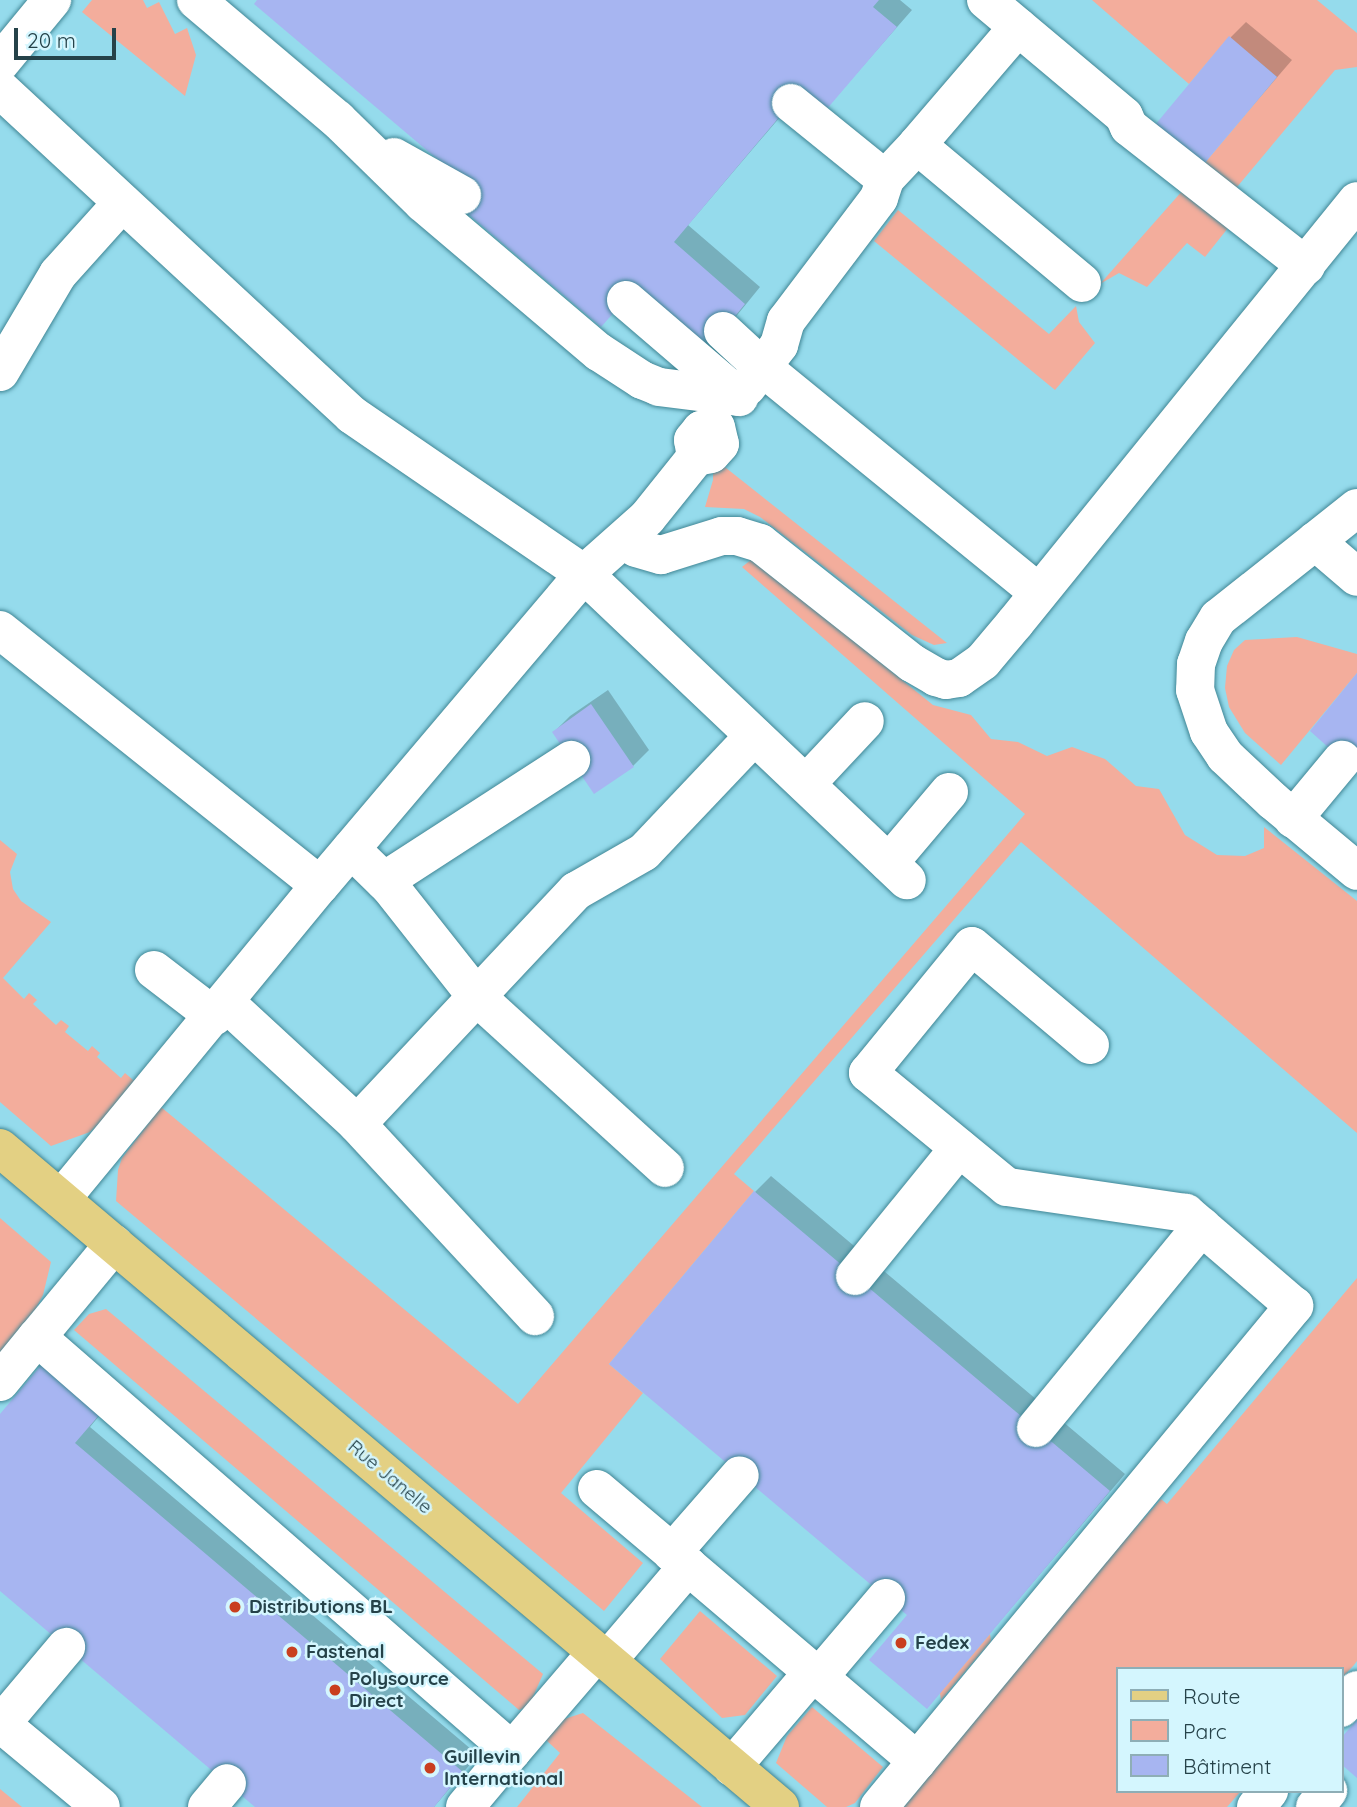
<!DOCTYPE html>
<meta charset="utf-8">
<style>
body{margin:0}
#map{position:relative;width:1357px;height:1807px;overflow:hidden;background:#95dbec;font-family:Quicksand,sans-serif}
div>[style]{position:absolute}
[style*='--x']{left:calc(var(--x)*1px);top:calc(var(--y)*1px);width:calc(var(--w)*1px);rotate:calc(var(--a)*1deg)}
.green>*{inset:0;background:#f3ad9c}
.shadow>*{inset:0;background:#0003}
.building>*{inset:0;background:#a7b5f1}
.roads{filter:drop-shadow(0 0 2px #408695) drop-shadow(0 0 2px #408695)}
.minor>*{height:38px;margin:-19px;padding:0 19px;transform-origin:19px;border-radius:19px;background:#fff}
.major>*{height:38px;margin:-19px;padding:0 19px;transform-origin:19px;border-radius:19px;background:#e3d083}
.dots>*{width:19px;height:19px;translate:-50% -50%;box-sizing:border-box;border:4px solid #d4f6fe;border-radius:50%}
span{translate:-50% -50%;white-space:nowrap;text-align:center;line-height:1.15;-webkit-text-stroke:5px #d4f6fe;paint-order:stroke}
.street-label{font-size:19px;color:#254249}
.poi-label{font-size:19px;color:#254249;font-weight:700}
.left{translate:0 -50%;text-align:left}
.legend{position:absolute;left:1116px;top:1667px;width:228px;height:126px;box-sizing:border-box;background:#d4f6fe;border:2px solid #8eaeb6;margin:0;padding:9px 12px;list-style:none;font-size:21px;color:#254249}
.legend li{display:flex;align-items:center;gap:14px;height:35px}
.legend b{width:35px;border:2px solid #8eaeb6}
.scale{position:absolute;left:14px;top:28px;width:102px;height:32px;box-sizing:border-box;border:4px solid #254249;border-top:0;padding-left:9px;font-size:21px;line-height:24px;white-space:nowrap;color:#254249;-webkit-text-stroke:5px #d4f6fe;paint-order:stroke}
</style>
<div id="map">
<div class="green">
<i style="clip-path:polygon(92px 0,143px 0,147px 8px,159px 2px,175px 34px,187px 28px,196px 55px,185px 96px,82px 12px)"></i>
<i style="clip-path:polygon(1092px 0,1317px 0,1357px 33px,1357px 67px,1335px 70px,1237px 187px,1198px 171px,1277px 77px,1229px 37px,1189px 84px)"></i>
<i style="clip-path:polygon(1183px 190px,1232px 223px,1205px 257px,1187px 243px,1147px 287px,1119px 273px,1100px 284px)"></i>
<i style="clip-path:polygon(898px 210px,1049px 334px,1076px 306px,1079px 322px,1095px 343px,1055px 390px,874px 241px)"></i>
<i style="clip-path:polygon(716px 460px,947px 643px,934px 645px,912px 635px,760px 517px,744px 509px,705px 507px,713px 480px,713px 464px)"></i>
<i style="clip-path:polygon(752px 559px,933px 705px,971px 715px,991px 739px,1018px 742px,1047px 756px,1072px 747px,1105px 759px,1136px 786px,1159px 789px,1185px 835px,1217px 855px,1245px 856px,1264px 848px,1264px 827px,1357px 901px,1357px 1133px,1021px 842px,734px 1174px,754px 1191px,609px 1364px,643px 1393px,561px 1493px,643px 1563px,604px 1611px,116px 1201px,118px 1170px,122px 1158px,161px 1107px,518px 1404px,1025px 814px,742px 567px)"></i>
<i style="clip-path:polygon(1297px 637px,1357px 654px,1357px 673px,1281px 765px,1245px 733px,1229px 707px,1225px 688px,1227px 666px,1234px 650px,1245px 640px)"></i>
<i style="clip-path:polygon(0 840px,17px 854px,10px 872px,13px 889px,21px 901px,51px 922px,3px 978px,24px 999px,29px 993px,37px 1000px,33px 1004px,56px 1025px,61px 1020px,69px 1026px,65px 1032px,88px 1051px,92px 1046px,100px 1053px,97px 1057px,121px 1078px,125px 1073px,140px 1086px,90px 1132px,51px 1146px,0 1102px)"></i>
<i style="clip-path:polygon(0 1218px,51px 1262px,43px 1295px,35px 1310px,0 1353px)"></i>
<i style="clip-path:polygon(1357px 1278px,1357px 1661px,1354px 1665px,1341px 1679px,1341px 1669px,1117px 1669px,1117px 1791px,1241px 1791px,1227px 1807px,904px 1807px,1064px 1609px,1161px 1499px,1167px 1504px)"></i>
<i style="clip-path:polygon(106px 1309px,543px 1674px,529px 1706px,519px 1710px,74px 1330px,89px 1314px)"></i>
<i style="clip-path:polygon(700px 1611px,777px 1676px,745px 1715px,722px 1718px,660px 1659px)"></i>
<i style="clip-path:polygon(990px 1634px,991px 1641px,941px 1700px,940px 1693px)"></i>
<i style="clip-path:polygon(812px 1707px,883px 1767px,855px 1803px,846px 1807px,827px 1807px,776px 1763px,787px 1736px)"></i>
<i style="clip-path:polygon(583px 1713px,702px 1807px,517px 1807px,560px 1753px,546px 1740px,564px 1719px)"></i>
<i style="clip-path:polygon(0 1789px,22px 1807px,0 1807px)"></i>
</div>
<div class="shadow">
<i style="clip-path:polygon(260px 0,900px 0,912px 10px,820px 115px,798px 96px,688px 225px,760px 287px,721px 335px,472px 186px)"></i>
<i style="clip-path:polygon(1246px 22px,1292px 60px,1198px 169px,1231px 37px)"></i>
<i style="clip-path:polygon(608px 690px,649px 750px,633px 766px,554px 732px,570px 716px)"></i>
<i style="clip-path:polygon(771px 1176px,1125px 1474px,927px 1707px,909px 1615px,755px 1192px)"></i>
<i style="clip-path:polygon(115px 1397px,90px 1427px,478px 1755px,434px 1807px,258px 1807px,0 1588px,0 1417px)"></i>
</div>
<div class="building">
<i style="clip-path:polygon(257px 0,879px 0,873px 7px,897px 27px,820px 117px,791px 103px,674px 242px,745px 304px,705px 353px,633px 291px,601px 327px,455px 203px,469px 186px,254px 4px)"></i>
<i style="clip-path:polygon(1229px 36px,1277px 77px,1198px 171px,1150px 131px)"></i>
<i style="clip-path:polygon(1357px 673px,1357px 773px,1310px 731px)"></i>
<i style="clip-path:polygon(591px 704px,634px 767px,594px 794px,552px 732px)"></i>
<i style="clip-path:polygon(754px 1191px,1110px 1491px,927px 1709px,869px 1660px,907px 1615px,609px 1364px)"></i>
<i style="clip-path:polygon(42px 1364px,100px 1414px,75px 1443px,463px 1772px,434px 1807px,255px 1807px,0 1591px,0 1414px)"></i>
<i style="clip-path:polygon(1357px 1720px,1357px 1778px,1341px 1764px,1341px 1738px)"></i>
</div>
<div class="roads">
<div class="minor">
<i style="--x:196;--y:0;--w:185;--a:40.2"></i>
<i style="--x:337;--y:119;--w:120;--a:44.3"></i>
<i style="--x:423;--y:203;--w:231;--a:40.3"></i>
<i style="--x:599;--y:352;--w:51;--a:33.1"></i>
<i style="--x:642;--y:380;--w:18;--a:22"></i>
<i style="--x:659;--y:387;--w:81;--a:7.1"></i>
<i style="--x:986;--y:0;--w:180;--a:40"></i>
<i style="--x:1124;--y:116;--w:12;--a:66"></i>
<i style="--x:1129;--y:127;--w:225;--a:38.1"></i>
<i style="--x:1018;--y:27;--w:155;--a:130.6"></i>
<i style="--x:917;--y:145;--w:215;--a:39.9"></i>
<i style="--x:0;--y:63;--w:82;--a:-50.5"></i>
<i style="--x:0;--y:89;--w:480;--a:42.8"></i>
<i style="--x:352;--y:415;--w:281;--a:34.4"></i>
<i style="--x:584;--y:574;--w:408;--a:130.3"></i>
<i style="--x:791;--y:103;--w:121;--a:39"></i>
<i style="--x:394;--y:157;--w:78;--a:29.2"></i>
<i style="--x:626;--y:300;--w:149;--a:40.6"></i>
<i style="--x:723;--y:331;--w:53;--a:42.7"></i>
<i style="--x:762;--y:367;--w:357;--a:39.2"></i>
<i style="--x:0;--y:372;--w:114;--a:-59.4"></i>
<i style="--x:58;--y:274;--w:96;--a:-48"></i>
<i style="--x:747;--y:387;--w:53;--a:-52.7"></i>
<i style="--x:779;--y:345;--w:25;--a:-74"></i>
<i style="--x:786;--y:321;--w:154;--a:-52.9"></i>
<i style="--x:879;--y:198;--w:20;--a:-72"></i>
<i style="--x:885;--y:179;--w:47;--a:-46.7"></i>
<i style="--x:696;--y:457;--w:17;--a:-100"></i>
<i style="--x:693;--y:440;--w:13;--a:-51"></i>
<i style="--x:701;--y:430;--w:15;--a:-11"></i>
<i style="--x:716;--y:427;--w:17;--a:77"></i>
<i style="--x:720;--y:444;--w:13;--a:132"></i>
<i style="--x:711;--y:454;--w:15;--a:169"></i>
<i style="--x:696;--y:457;--w:78;--a:128.8"></i>
<i style="--x:647;--y:518;--w:84;--a:138.4"></i>
<i style="--x:584;--y:574;--w:445;--a:43.5"></i>
<i style="--x:1357;--y:508;--w:177;--a:141.6"></i>
<i style="--x:1218;--y:618;--w:27;--a:121"></i>
<i style="--x:1204;--y:641;--w:24;--a:109"></i>
<i style="--x:1196;--y:664;--w:26;--a:92"></i>
<i style="--x:1195;--y:690;--w:44;--a:71.6"></i>
<i style="--x:1209;--y:732;--w:29;--a:56"></i>
<i style="--x:1225;--y:756;--w:66;--a:43.2"></i>
<i style="--x:1273;--y:801;--w:109;--a:39.8"></i>
<i style="--x:626;--y:539;--w:13;--a:42"></i>
<i style="--x:636;--y:548;--w:26;--a:16"></i>
<i style="--x:661;--y:555;--w:64;--a:-17.3"></i>
<i style="--x:722;--y:536;--w:15;--a:0"></i>
<i style="--x:737;--y:536;--w:24;--a:17"></i>
<i style="--x:760;--y:543;--w:194;--a:38.3"></i>
<i style="--x:912;--y:663;--w:28;--a:30"></i>
<i style="--x:936;--y:677;--w:10;--a:17"></i>
<i style="--x:946;--y:680;--w:13;--a:-9"></i>
<i style="--x:959;--y:678;--w:29;--a:-35"></i>
<i style="--x:983;--y:661;--w:50;--a:-49.9"></i>
<i style="--x:1015;--y:623;--w:543;--a:-50.98"></i>
<i style="--x:1315;--y:541;--w:55;--a:40.6"></i>
<i style="--x:0;--y:630;--w:409;--a:38.6"></i>
<i style="--x:320;--y:885;--w:407;--a:129.5"></i>
<i style="--x:806;--y:784;--w:86;--a:-46.9"></i>
<i style="--x:1293;--y:819;--w:77;--a:-50.3"></i>
<i style="--x:351;--y:849;--w:54;--a:44.3"></i>
<i style="--x:390;--y:887;--w:140;--a:51.7"></i>
<i style="--x:477;--y:997;--w:254;--a:42.3"></i>
<i style="--x:889;--y:863;--w:93;--a:-49.8"></i>
<i style="--x:384;--y:881;--w:223;--a:-32.9"></i>
<i style="--x:154;--y:970;--w:76;--a:37.5"></i>
<i style="--x:225;--y:1002;--w:180;--a:42.7"></i>
<i style="--x:357;--y:1124;--w:320;--a:-46.8"></i>
<i style="--x:576;--y:891;--w:78;--a:-29.8"></i>
<i style="--x:644;--y:852;--w:160;--a:-46.5"></i>
<i style="--x:357;--y:1124;--w:262;--a:47.2"></i>
<i style="--x:114;--y:1244;--w:121;--a:129.6"></i>
<i style="--x:37;--y:1337;--w:630;--a:41.07"></i>
<i style="--x:512;--y:1751;--w:130;--a:-49.4"></i>
<i style="--x:855;--y:1276;--w:165;--a:-50.9"></i>
<i style="--x:0;--y:1382;--w:58;--a:-50.6"></i>
<i style="--x:1036;--y:1428;--w:261;--a:-50.6"></i>
<i style="--x:597;--y:1489;--w:119;--a:40.2"></i>
<i style="--x:672;--y:1553;--w:103;--a:-48.9"></i>
<i style="--x:607;--y:1661;--w:125;--a:-49.5"></i>
<i style="--x:688;--y:1566;--w:301;--a:40.4"></i>
<i style="--x:818;--y:1678;--w:105;--a:-49.6"></i>
<i style="--x:1341;--y:1708;--w:24;--a:-48"></i>
<i style="--x:0;--y:1723;--w:131;--a:39.7"></i>
<i style="--x:1;--y:1724;--w:101;--a:-49.8"></i>
<i style="--x:732;--y:1767;--w:125;--a:-49.5"></i>
<i style="--x:207;--y:1807;--w:31;--a:-50"></i>
<i style="--x:465;--y:1807;--w:73;--a:-50"></i>
<i style="--x:879;--y:1807;--w:651;--a:-50.36"></i>
<i style="--x:1294;--y:1306;--w:143;--a:-139.3"></i>
<i style="--x:1186;--y:1213;--w:181;--a:-171.7"></i>
<i style="--x:1007;--y:1187;--w:180;--a:-140.6"></i>
<i style="--x:868;--y:1073;--w:164;--a:-50.7"></i>
<i style="--x:972;--y:946;--w:154;--a:40"></i>
<i style="--x:1256;--y:1807;--w:21;--a:-51"></i>
<i style="--x:1315;--y:1807;--w:21;--a:-51"></i>
</div>
<div class="major">
<i style="--x:0;--y:1148;--w:1021;--a:40.19"></i>
</div>
</div>
<div class="dots">
<i style="left:235px;top:1607px;background:#c93f1f"></i>
<i style="left:901px;top:1643px;background:#c93f1f"></i>
<i style="left:292px;top:1652px;background:#c93f1f"></i>
<i style="left:335px;top:1690px;background:#c93f1f"></i>
<i style="left:430px;top:1768px;background:#c93f1f"></i>
</div>
<div class="street-label">
<span style="left:390px;top:1477px;rotate:40deg">Rue Janelle</span>
</div>
<div class="poi-label">
<span class="left" style="left:249px;top:1607px">Distributions BL</span>
<span class="left" style="left:915px;top:1643px">Fedex</span>
<span class="left" style="left:306px;top:1652px">Fastenal</span>
<span class="left" style="left:349px;top:1690px">Polysource<br>Direct</span>
<span class="left" style="left:444px;top:1768px">Guillevin<br>International</span>
</div>
<ul class="legend">
<li><b style="height:9px;background:#e3d083"></b>Route</li>
<li><b style="height:19px;background:#f3ad9c"></b>Parc</li>
<li><b style="height:19px;background:#a7b5f1"></b>Bâtiment</li>
</ul>
<div class="scale">20 m</div>
</div>
